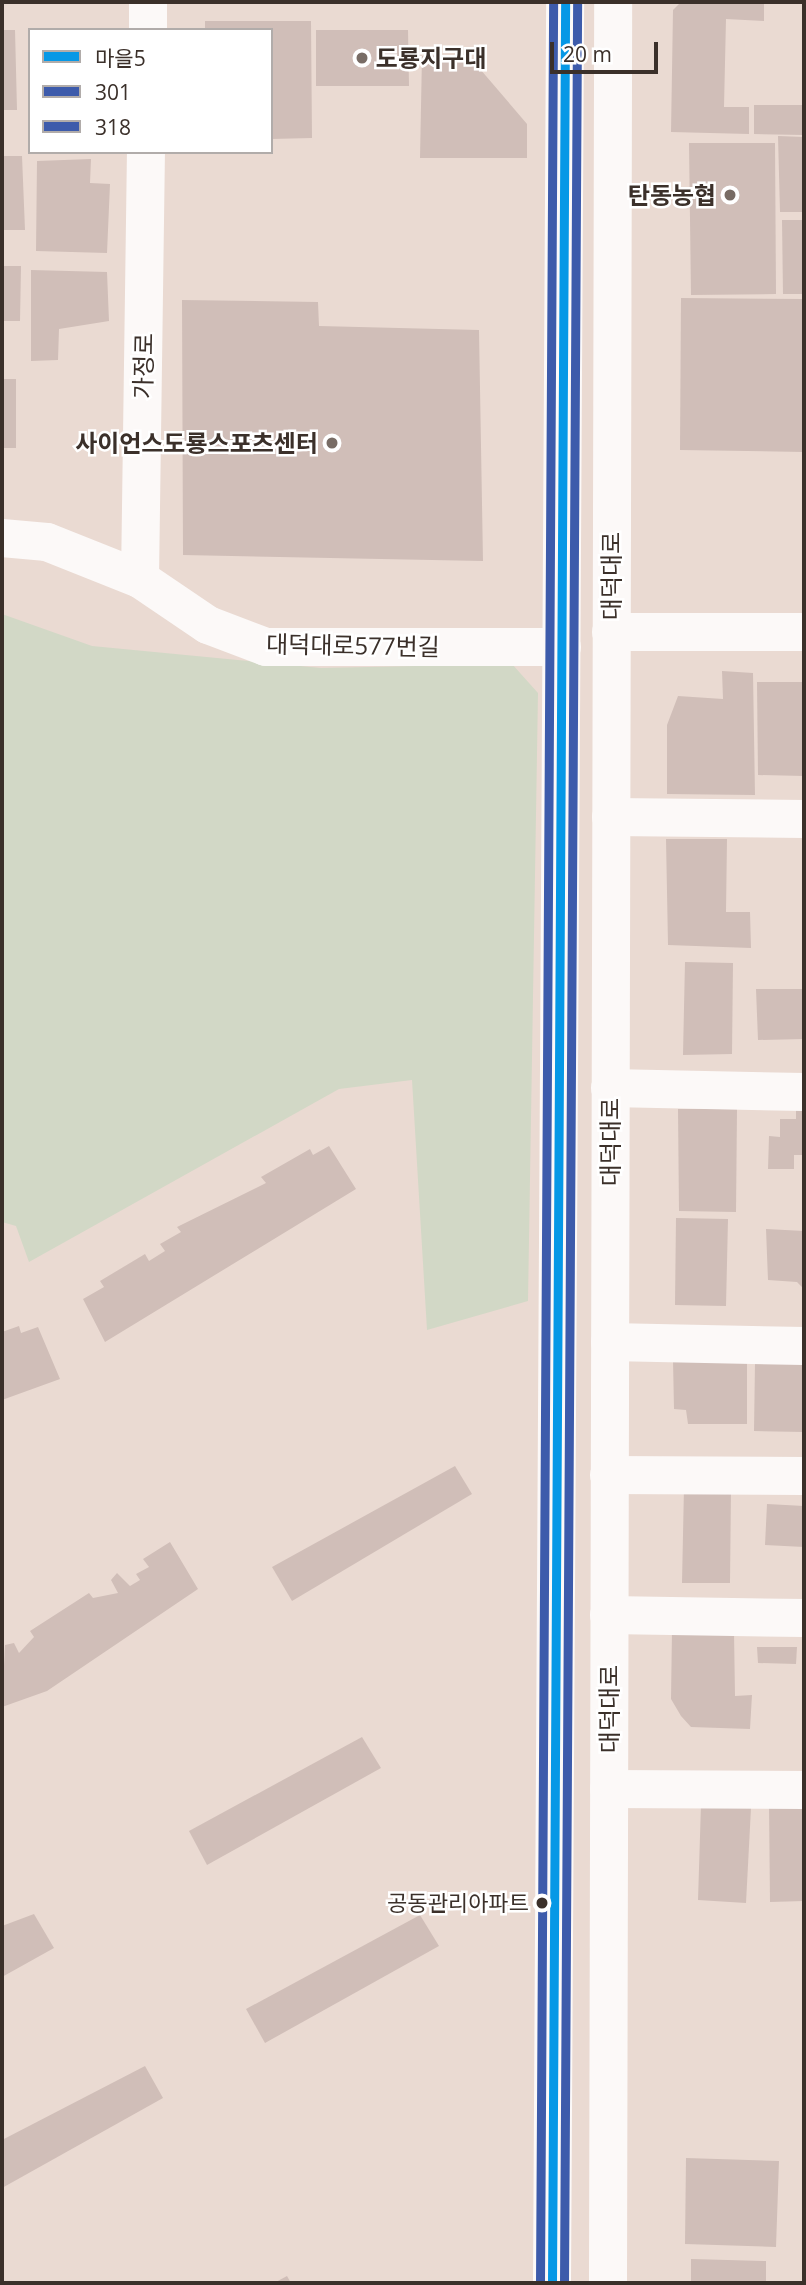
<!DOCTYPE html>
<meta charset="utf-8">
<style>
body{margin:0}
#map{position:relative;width:806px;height:2285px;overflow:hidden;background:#eadad2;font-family:"Open Sans","Noto Sans KR",sans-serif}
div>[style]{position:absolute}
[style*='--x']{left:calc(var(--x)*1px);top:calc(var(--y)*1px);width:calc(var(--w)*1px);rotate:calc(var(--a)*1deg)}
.green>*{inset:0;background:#d2d8c6}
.building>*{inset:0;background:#d0beb8}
.minor>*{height:38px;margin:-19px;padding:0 19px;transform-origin:19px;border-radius:19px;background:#fcf9f8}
.primary>*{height:38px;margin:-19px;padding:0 19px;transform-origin:19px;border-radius:19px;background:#fcf9f8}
.bus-1>*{height:9px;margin:-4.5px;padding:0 4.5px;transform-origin:4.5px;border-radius:4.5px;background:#0698e6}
.bus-2>*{height:9px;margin:-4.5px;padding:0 4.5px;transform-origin:4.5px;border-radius:4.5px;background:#3d5bab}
.bus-3>*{height:9px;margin:-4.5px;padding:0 4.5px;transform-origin:4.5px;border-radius:4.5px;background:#3d5bab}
.dots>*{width:19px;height:19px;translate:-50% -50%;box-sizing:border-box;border:4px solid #fff;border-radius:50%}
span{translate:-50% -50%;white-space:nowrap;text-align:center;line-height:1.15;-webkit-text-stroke:5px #fff;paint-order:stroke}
.bus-label{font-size:22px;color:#3b302a}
.right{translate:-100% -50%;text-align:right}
.poi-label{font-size:24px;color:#3b302a;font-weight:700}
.left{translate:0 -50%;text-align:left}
.street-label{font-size:24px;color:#3b302a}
.frame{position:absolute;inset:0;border:4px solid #3b302a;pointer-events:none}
.legend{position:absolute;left:28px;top:28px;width:245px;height:126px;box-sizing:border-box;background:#fff;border:2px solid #b1acaa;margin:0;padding:9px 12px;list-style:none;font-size:21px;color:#3b302a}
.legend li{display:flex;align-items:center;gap:14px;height:35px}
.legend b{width:35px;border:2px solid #b1acaa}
.scale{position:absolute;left:550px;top:42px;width:108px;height:32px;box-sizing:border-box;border:4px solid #3b302a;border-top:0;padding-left:9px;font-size:21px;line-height:24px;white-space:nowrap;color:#3b302a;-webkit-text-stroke:5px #fff;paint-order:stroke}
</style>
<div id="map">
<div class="green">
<i style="clip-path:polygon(2px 614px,92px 646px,321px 668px,512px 664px,538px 693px,528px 1301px,427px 1330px,412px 1080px,339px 1089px,29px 1262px,16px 1226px,2px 1222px)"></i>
</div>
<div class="building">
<i style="clip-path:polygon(681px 2px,764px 2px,764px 21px,726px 19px,724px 107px,749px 107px,749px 134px,671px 132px,673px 10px)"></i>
<i style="clip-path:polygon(205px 21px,311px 21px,312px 138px,271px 139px,271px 30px,205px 30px)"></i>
<i style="clip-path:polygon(2px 30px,15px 30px,17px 110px,2px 110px)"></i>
<i style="clip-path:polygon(316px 30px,408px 30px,409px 86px,316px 86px)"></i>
<i style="clip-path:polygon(468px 55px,527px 124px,527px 158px,420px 158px,422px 56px)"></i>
<i style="clip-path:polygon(754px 105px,804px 105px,804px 135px,754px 134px)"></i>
<i style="clip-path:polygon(778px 136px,804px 137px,804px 212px,780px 212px)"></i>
<i style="clip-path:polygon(689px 143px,775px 143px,776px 294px,691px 295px)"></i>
<i style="clip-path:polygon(2px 156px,22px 156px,25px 230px,2px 230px)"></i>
<i style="clip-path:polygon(91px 159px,90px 183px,110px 184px,107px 253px,36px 251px,37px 161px)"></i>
<i style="clip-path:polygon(782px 220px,804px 220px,804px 294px,783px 294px)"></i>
<i style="clip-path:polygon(2px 266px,21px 266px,20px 321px,2px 321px)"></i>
<i style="clip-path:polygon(31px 270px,107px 272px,109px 321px,59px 329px,58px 360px,31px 361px)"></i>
<i style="clip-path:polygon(681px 298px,804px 299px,804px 452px,680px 450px)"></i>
<i style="clip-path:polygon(182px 300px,318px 302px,319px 326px,479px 330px,483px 561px,183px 555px)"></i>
<i style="clip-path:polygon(2px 379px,16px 379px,16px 448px,2px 448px)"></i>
<i style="clip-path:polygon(722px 671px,753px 673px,755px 795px,667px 794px,667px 725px,678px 696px,723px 699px)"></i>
<i style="clip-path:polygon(757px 682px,804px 682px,804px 776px,758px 775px)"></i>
<i style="clip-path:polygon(666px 839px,727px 839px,726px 912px,750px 912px,751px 948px,668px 945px)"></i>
<i style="clip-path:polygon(685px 962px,733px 963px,732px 1054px,683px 1055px)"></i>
<i style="clip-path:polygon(756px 989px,804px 989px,804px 1039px,758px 1040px)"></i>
<i style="clip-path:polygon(796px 1106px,804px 1106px,804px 1155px,794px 1155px,794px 1169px,768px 1169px,769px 1136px,780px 1137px,780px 1119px,796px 1119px)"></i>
<i style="clip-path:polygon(678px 1109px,737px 1109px,736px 1212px,679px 1211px)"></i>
<i style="clip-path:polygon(329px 1146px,356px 1189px,105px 1342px,83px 1299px,104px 1287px,100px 1281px,145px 1254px,149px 1261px,165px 1251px,160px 1244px,181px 1232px,177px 1227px,266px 1183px,261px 1177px,310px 1149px,313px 1155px)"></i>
<i style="clip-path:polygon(676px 1218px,728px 1219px,726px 1306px,675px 1305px)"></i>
<i style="clip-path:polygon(766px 1229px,804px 1231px,804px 1289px,797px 1282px,768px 1280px)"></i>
<i style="clip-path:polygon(19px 1326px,21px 1333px,38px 1327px,60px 1379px,2px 1400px,2px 1332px)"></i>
<i style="clip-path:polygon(673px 1360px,747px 1363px,747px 1424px,688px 1424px,686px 1410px,674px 1409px)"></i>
<i style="clip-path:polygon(755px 1363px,804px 1364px,804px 1432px,754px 1431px)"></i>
<i style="clip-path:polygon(455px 1466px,472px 1494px,292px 1601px,272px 1567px)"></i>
<i style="clip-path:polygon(684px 1487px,731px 1487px,730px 1583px,682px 1583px)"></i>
<i style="clip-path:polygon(767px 1504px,804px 1506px,804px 1547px,765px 1545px)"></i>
<i style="clip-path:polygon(170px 1542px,198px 1589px,47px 1691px,2px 1707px,5px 1645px,14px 1643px,19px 1653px,34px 1637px,30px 1631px,89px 1593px,93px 1598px,118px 1593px,111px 1580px,117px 1573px,130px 1586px,140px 1580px,136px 1574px,149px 1567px,143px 1559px)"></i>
<i style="clip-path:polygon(672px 1630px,734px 1632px,735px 1696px,752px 1695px,750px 1729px,691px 1727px,681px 1716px,671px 1699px)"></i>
<i style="clip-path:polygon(757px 1647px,797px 1647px,796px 1664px,758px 1663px)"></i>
<i style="clip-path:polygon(362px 1737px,381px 1768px,207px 1865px,189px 1831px)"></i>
<i style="clip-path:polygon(804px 1803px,804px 1901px,770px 1902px,769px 1804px)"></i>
<i style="clip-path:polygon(701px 1805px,751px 1808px,746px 1903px,698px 1900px)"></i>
<i style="clip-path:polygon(34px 1914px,54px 1948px,2px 1977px,2px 1926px)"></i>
<i style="clip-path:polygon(420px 1915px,439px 1946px,265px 2043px,246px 2009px)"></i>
<i style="clip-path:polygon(145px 2066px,163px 2098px,2px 2188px,2px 2140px)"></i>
<i style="clip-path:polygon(686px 2158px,779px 2161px,776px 2247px,685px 2244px)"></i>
<i style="clip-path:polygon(691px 2259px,766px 2261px,766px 2283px,691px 2283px)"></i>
<i style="clip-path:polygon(287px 2276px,291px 2283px,274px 2283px)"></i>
</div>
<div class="minor">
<i style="--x:148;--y:30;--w:28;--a:-90"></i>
<i style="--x:2;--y:538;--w:45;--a:5.1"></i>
<i style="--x:47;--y:542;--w:100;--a:21.7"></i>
<i style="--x:140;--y:579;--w:82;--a:34.1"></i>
<i style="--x:208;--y:625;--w:62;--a:20.8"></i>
<i style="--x:266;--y:647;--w:296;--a:0"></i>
<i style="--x:140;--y:579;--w:427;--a:-89.2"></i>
<i style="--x:611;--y:632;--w:193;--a:0"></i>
<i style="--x:611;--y:817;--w:193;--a:0.6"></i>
<i style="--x:610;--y:1088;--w:194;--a:1.2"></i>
<i style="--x:610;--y:1342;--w:194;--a:1.2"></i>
<i style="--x:609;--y:1475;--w:195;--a:0.3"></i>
<i style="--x:609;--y:1615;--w:195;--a:0.9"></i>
<i style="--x:609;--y:1789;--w:195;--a:0.3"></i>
</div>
<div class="primary">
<i style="--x:552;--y:2283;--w:2281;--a:-89.67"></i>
<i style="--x:608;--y:2283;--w:2281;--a:-89.87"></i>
</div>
<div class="bus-1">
<i style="--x:552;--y:2283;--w:2281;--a:-89.67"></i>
</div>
<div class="bus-2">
<i style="--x:564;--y:2283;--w:2281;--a:-89.67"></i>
</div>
<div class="bus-3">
<i style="--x:540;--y:2283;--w:2281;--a:-89.67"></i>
</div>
<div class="dots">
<i style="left:362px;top:58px;background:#786c65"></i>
<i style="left:730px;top:195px;background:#786c65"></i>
<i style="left:332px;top:443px;background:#786c65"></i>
<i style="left:542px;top:1903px;background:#3b302a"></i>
</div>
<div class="bus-label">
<span class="right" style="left:529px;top:1903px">공동관리아파트</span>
</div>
<div class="poi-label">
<span class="left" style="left:376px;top:58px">도룡지구대</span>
<span class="right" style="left:716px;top:195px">탄동농협</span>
<span class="right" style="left:318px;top:443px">사이언스도룡스포츠센터</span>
</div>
<div class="street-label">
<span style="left:143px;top:366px;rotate:-89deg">가정로</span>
<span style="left:611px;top:576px;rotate:-90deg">대덕대로</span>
<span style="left:353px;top:645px;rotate:1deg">대덕대로577번길</span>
<span style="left:610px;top:1142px;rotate:-90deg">대덕대로</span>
<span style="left:609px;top:1709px;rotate:-90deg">대덕대로</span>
</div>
<div class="frame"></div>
<ul class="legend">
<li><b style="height:9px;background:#0698e6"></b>마을5</li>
<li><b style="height:9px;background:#3d5bab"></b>301</li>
<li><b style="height:9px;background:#3d5bab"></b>318</li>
</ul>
<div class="scale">20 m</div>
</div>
